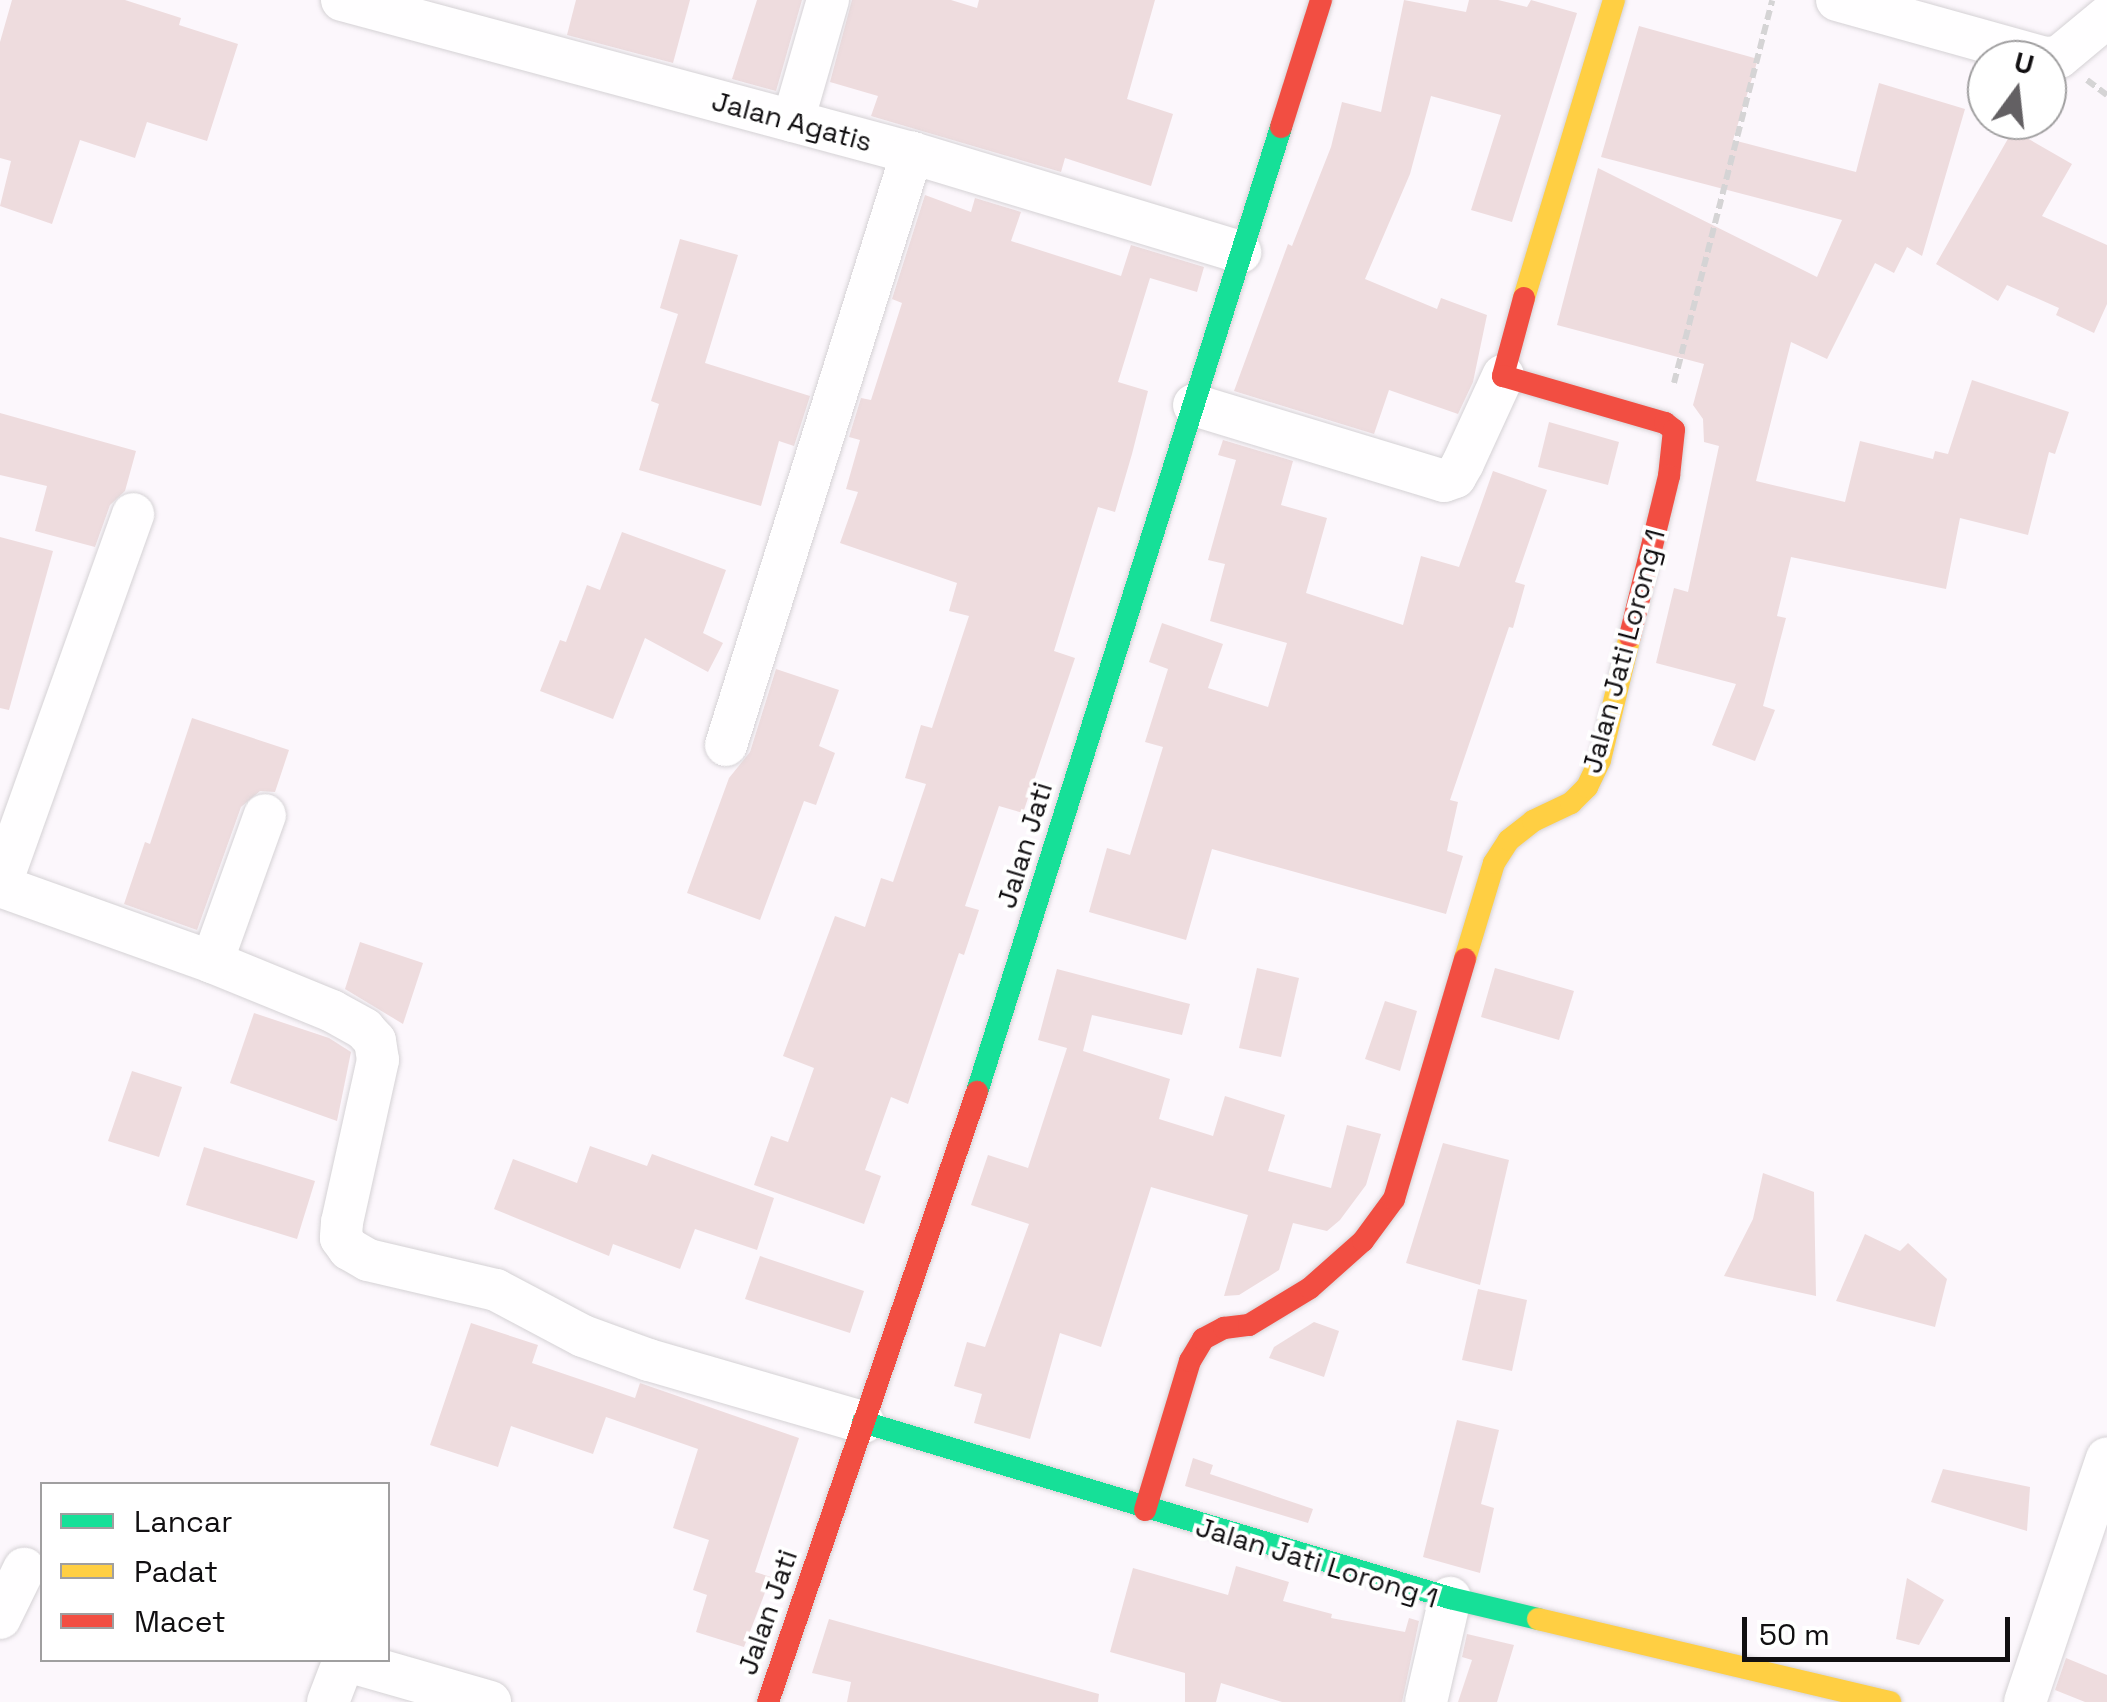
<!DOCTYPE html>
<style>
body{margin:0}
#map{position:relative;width:2107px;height:1702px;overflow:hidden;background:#fcf7fc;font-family:"Space Grotesk",sans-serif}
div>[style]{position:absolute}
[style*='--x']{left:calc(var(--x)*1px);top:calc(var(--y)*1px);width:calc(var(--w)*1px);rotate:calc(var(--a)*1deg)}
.building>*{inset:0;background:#eedcde}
.path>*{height:6px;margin-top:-3px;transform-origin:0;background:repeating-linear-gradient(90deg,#d5d4d5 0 10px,transparent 0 15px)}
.roads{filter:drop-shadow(0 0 2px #d5d2d5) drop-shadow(0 0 2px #d5d2d5)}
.street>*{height:42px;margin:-21px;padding:0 21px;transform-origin:21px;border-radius:21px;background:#fffeff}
.fast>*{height:22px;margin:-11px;padding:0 11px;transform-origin:11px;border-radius:11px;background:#16e098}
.slow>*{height:22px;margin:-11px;padding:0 11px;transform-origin:11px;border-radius:11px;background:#ffcf43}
.jam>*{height:22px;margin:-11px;padding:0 11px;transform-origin:11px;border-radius:11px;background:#f24e42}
span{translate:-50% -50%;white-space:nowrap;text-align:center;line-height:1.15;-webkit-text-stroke:8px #fff;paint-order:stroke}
.street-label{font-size:28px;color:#110f11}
.legend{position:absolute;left:40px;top:1482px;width:350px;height:180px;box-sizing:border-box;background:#fff;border:2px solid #a09fa0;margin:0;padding:12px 18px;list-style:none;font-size:30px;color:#110f11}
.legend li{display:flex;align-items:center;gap:20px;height:50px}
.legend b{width:50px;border:2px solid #a09fa0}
.north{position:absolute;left:1967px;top:40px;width:100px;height:100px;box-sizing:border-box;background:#fff;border:2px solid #a09fa0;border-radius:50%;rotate:15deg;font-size:28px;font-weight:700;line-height:40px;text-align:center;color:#110f11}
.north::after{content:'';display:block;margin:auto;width:35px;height:45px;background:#636063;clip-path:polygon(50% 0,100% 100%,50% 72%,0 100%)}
.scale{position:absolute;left:1742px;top:1617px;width:268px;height:45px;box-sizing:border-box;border:5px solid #110f11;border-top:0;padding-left:12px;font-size:30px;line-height:35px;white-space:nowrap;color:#110f11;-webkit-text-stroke:8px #fff;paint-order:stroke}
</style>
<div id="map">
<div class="building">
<i style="clip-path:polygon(12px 0,125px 0,181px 18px,179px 25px,238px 44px,207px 141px,147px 122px,135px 158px,80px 140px,52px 224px,0 206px,11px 161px,0 158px,0 42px)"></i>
<i style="clip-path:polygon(576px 0,690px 0,673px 63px,567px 35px)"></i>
<i style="clip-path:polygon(757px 0,802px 0,776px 91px,732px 79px)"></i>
<i style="clip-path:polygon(852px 0,951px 0,977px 8px,979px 0,1155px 0,1127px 99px,1173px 114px,1151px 186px,1065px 158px,1061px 172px,871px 116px,878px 96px,830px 82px)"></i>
<i style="clip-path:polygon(1404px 0,1466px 12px,1469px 0,1498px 0,1527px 7px,1531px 0,1577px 13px,1512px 222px,1471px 210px,1501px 115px,1431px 96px,1410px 174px,1365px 279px,1437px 309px,1441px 298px,1487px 315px,1473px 382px,1458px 414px,1389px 390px,1374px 434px,1234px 391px,1288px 244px,1292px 246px,1331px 147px,1342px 102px,1381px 112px)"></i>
<i style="clip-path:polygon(1639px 26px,1758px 59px,1733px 140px,1856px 172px,1879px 83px,1965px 109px,1922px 256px,1907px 247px,1894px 273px,1875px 263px,1827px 359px,1791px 342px,1756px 481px,1845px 502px,1860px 441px,1933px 459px,1935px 451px,1948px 454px,1972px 380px,2069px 412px,2055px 454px,2049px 452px,2028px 535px,1960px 518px,1946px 589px,1791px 557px,1777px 616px,1786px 618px,1763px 706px,1775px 710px,1755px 761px,1712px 745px,1736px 684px,1656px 663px,1674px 588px,1688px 592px,1719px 446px,1704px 442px,1703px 419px,1693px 405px,1704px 364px,1557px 325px,1598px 168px,1817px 277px,1842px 220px,1601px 157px)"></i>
<i style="clip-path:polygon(2013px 130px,2072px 164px,2042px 216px,2107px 245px,2107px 304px,2094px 333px,2056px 315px,2059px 308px,2007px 285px,1998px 301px,1936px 264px)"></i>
<i style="clip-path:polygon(925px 195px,971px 212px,975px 198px,1021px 212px,1011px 241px,1121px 276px,1131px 245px,1204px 267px,1197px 292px,1150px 278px,1118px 382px,1148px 391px,1132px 454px,1115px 512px,1098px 507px,1054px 651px,1075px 658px,1023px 813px,999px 806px,965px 906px,979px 910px,964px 955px,959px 953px,908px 1104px,891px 1097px,865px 1170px,881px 1176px,864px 1224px,754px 1185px,771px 1136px,788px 1142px,814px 1068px,783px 1056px,835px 916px,865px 927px,881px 878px,893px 882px,926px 784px,905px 778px,921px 725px,932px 728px,969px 616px,949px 611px,957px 583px,840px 543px,858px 492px,846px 489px,860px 440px,849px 437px,861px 398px,871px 400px,902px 303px,892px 299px)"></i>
<i style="clip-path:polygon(680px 239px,738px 255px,705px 363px,810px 396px,794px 446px,779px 441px,761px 506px,639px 470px,659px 404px,651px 401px,678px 314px,660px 308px)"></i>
<i style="clip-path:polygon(0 413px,136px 451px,125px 491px,110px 505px,95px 547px,35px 531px,47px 486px,0 475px)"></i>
<i style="clip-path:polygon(1549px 422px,1619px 442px,1608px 485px,1538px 467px)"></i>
<i style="clip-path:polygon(1223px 440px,1293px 461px,1281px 505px,1327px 518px,1306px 593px,1403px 625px,1421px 556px,1459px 567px,1493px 471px,1547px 490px,1515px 582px,1525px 585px,1513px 628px,1509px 627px,1450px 800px,1458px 802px,1447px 851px,1463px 856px,1446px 914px,1212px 849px,1186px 940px,1089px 912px,1107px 848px,1130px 855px,1163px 747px,1145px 742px,1168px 669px,1149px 662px,1162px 623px,1223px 644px,1208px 688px,1268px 707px,1287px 643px,1210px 621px,1225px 564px,1208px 560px,1236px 460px,1218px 455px)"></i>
<i style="clip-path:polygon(622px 532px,726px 570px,703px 633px,723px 643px,708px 672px,645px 638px,613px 719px,540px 691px,560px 640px,566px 642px,587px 585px,600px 590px)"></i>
<i style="clip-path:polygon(0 537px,53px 551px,9px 710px,0 708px)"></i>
<i style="clip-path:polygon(776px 669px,839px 690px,819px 746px,835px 753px,816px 805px,804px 801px,760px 920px,687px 893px,729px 778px,750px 752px)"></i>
<i style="clip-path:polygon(192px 718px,289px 750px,275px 792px,260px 791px,241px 807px,197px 930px,124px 904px,145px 842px,150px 844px)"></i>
<i style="clip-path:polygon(360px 942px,423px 963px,403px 1024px,345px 989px)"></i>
<i style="clip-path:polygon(1257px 968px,1299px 978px,1281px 1057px,1239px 1048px)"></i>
<i style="clip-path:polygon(1495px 968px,1574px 991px,1559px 1040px,1481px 1017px)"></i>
<i style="clip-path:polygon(1057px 969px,1190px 1004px,1182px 1035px,1092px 1015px,1083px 1051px,1170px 1079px,1159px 1119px,1213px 1136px,1225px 1096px,1285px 1115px,1268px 1171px,1331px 1188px,1347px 1125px,1381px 1134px,1366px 1185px,1340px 1220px,1327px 1231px,1293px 1223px,1279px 1270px,1239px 1295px,1224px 1296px,1248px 1215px,1151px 1187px,1101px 1347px,1060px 1333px,1030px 1439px,974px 1423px,982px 1394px,954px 1386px,967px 1342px,985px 1347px,1029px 1224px,971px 1205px,988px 1155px,1028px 1168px,1067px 1048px,1038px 1040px)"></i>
<i style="clip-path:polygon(1385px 1001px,1417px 1011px,1400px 1071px,1365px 1059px)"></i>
<i style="clip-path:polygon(254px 1013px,329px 1038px,351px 1052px,337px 1121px,230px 1083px)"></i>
<i style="clip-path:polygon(132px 1071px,182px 1087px,159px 1157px,108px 1141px)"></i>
<i style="clip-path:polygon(1443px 1143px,1509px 1160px,1480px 1285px,1406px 1263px)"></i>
<i style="clip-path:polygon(590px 1146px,647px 1166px,652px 1154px,774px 1198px,757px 1250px,695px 1229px,680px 1269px,613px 1244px,609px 1256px,494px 1209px,513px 1159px,577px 1183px)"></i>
<i style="clip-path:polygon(204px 1147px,315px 1181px,297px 1239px,186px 1205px)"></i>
<i style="clip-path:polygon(1763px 1173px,1814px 1192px,1816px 1296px,1724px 1276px,1753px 1219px)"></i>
<i style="clip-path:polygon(1865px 1234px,1900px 1251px,1908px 1243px,1947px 1279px,1935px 1327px,1836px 1301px)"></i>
<i style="clip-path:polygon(760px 1256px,864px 1291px,850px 1333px,745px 1299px)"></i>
<i style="clip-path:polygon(1478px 1289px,1527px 1300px,1512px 1371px,1462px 1360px)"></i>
<i style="clip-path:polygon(1314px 1322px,1339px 1331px,1324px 1377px,1269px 1358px,1274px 1347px)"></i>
<i style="clip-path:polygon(471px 1323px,538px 1345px,532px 1363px,635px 1398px,640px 1383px,799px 1438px,755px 1572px,771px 1577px,744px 1647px,696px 1632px,707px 1595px,693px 1590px,709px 1540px,673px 1528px,698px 1449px,606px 1417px,593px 1454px,511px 1426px,498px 1467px,430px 1445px)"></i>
<i style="clip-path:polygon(1457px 1420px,1499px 1430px,1481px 1504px,1494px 1508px,1480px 1573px,1423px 1557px)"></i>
<i style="clip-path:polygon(1193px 1458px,1213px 1465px,1210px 1474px,1313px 1509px,1308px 1523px,1185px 1486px)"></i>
<i style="clip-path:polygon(1943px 1469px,2030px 1487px,2027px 1531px,1931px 1502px)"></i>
<i style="clip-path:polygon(1236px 1566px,1289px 1582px,1283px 1601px,1332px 1614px,1331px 1618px,1405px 1632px,1409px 1618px,1419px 1621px,1402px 1702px,1282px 1702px,1221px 1683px,1216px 1702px,1185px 1702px,1185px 1673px,1110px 1652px,1133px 1568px,1228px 1595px)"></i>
<i style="clip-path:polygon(1907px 1578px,1944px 1600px,1919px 1645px,1896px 1639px)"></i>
<i style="clip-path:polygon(829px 1619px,1099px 1694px,1098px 1702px,847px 1702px,851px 1682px,812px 1673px)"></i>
<i style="clip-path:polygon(1467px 1634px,1514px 1645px,1497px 1702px,1458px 1702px,1472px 1660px,1462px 1657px)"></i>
<i style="clip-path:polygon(2066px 1658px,2107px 1675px,2107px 1702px,2085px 1702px,2055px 1690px)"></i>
</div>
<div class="path">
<i style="--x:2087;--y:80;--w:25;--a:37"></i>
<i style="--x:1674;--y:383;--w:395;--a:-75.6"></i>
</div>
<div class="roads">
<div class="street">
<i style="--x:342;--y:0;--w:590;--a:15.03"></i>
<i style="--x:912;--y:153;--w:343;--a:16.8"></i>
<i style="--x:1837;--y:0;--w:216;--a:15.6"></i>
<i style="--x:2045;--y:58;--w:14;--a:-4"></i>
<i style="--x:2059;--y:57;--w:62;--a:-39.8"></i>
<i style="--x:793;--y:121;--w:126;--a:-73.9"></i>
<i style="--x:1194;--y:405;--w:261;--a:16.9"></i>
<i style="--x:1444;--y:481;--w:12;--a:-20"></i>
<i style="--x:1455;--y:477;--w:16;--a:-60"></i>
<i style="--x:1463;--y:463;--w:96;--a:-65.3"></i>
<i style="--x:726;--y:745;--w:621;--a:-72.56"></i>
<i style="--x:0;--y:886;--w:225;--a:19.7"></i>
<i style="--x:212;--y:962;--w:130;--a:22.2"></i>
<i style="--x:332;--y:1011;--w:37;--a:29"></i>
<i style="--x:364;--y:1029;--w:16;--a:47"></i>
<i style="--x:375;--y:1041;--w:19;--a:81"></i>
<i style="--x:378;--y:1060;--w:166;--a:102.5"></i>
<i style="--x:342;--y:1222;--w:16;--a:94"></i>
<i style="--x:341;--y:1238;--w:14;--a:54"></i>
<i style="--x:349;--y:1249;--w:22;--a:30"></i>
<i style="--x:368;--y:1260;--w:131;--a:13.2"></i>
<i style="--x:496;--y:1290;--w:98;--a:27.9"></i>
<i style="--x:583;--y:1336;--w:70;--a:20"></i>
<i style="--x:649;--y:1360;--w:223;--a:16.2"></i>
<i style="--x:0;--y:886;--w:395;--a:-70.3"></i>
<i style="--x:212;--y:962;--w:156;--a:-70.2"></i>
<i style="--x:0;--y:1618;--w:55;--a:-63.9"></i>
<i style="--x:328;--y:1702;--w:45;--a:-69.1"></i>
<i style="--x:344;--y:1660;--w:152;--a:16"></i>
<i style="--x:1426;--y:1702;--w:107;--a:-77"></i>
<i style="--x:2025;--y:1702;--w:257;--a:-71.4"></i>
</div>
<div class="fast">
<i style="--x:977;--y:1092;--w:1012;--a:-72.51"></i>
<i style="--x:863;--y:1422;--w:613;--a:16.69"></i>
<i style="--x:1450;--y:1598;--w:90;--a:13.4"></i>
</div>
<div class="slow">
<i style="--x:1524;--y:298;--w:311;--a:-73.2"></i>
<i style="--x:1465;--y:959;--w:100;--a:-73.2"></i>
<i style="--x:1494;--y:863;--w:27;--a:-57"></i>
<i style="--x:1509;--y:840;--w:31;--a:-38"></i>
<i style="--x:1533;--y:821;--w:42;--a:-25.3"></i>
<i style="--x:1571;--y:803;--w:23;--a:-45"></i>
<i style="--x:1587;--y:787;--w:30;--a:-64"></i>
<i style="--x:1600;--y:760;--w:128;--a:-76.4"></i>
<i style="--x:1538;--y:1619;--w:362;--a:13.3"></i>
</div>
<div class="jam">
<i style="--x:1281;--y:127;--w:133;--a:-72.5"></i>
<i style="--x:1524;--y:298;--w:81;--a:105.1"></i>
<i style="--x:1503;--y:376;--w:169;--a:16.2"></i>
<i style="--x:1665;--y:423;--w:11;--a:38"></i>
<i style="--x:1674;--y:430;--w:46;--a:96.2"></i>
<i style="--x:1669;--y:476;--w:165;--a:103.7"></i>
<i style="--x:1145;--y:1510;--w:156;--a:-73.2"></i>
<i style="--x:1190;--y:1361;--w:26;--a:-59"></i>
<i style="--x:1203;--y:1339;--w:24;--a:-28"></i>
<i style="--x:1224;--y:1328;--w:25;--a:-7"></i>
<i style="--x:1249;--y:1325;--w:71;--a:-31.2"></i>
<i style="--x:1310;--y:1288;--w:71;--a:-41.6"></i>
<i style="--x:1363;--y:1241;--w:52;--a:-53.6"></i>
<i style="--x:1394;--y:1199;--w:250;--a:-73.5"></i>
<i style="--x:768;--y:1702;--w:645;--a:-71.09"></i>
</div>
</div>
<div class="street-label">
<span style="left:792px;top:121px;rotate:15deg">Jalan Agatis</span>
<span style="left:1623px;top:651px;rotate:-75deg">Jalan Jati Lorong 1</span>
<span style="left:1024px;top:845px;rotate:-73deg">Jalan Jati</span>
<span style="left:1317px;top:1562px;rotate:17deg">Jalan Jati Lorong 1</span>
<span style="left:767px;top:1612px;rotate:-71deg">Jalan Jati</span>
</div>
<ul class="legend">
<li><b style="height:12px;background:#16e098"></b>Lancar</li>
<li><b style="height:12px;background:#ffcf43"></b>Padat</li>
<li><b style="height:12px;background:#f24e42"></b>Macet</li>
</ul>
<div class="north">U</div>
<div class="scale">50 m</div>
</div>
